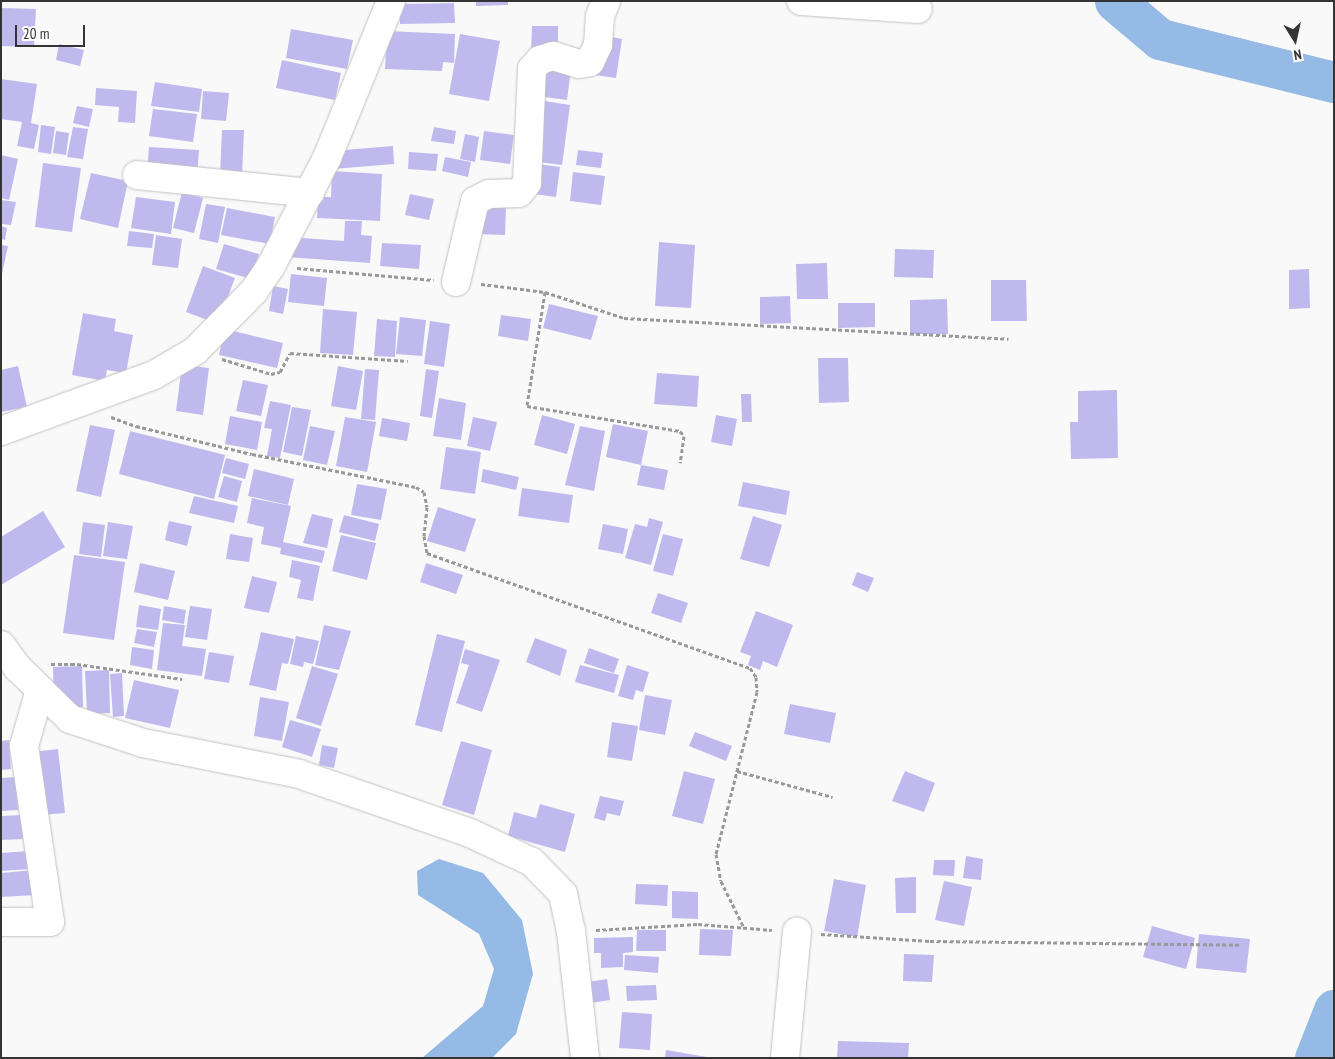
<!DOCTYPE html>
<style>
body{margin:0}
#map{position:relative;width:1335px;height:1059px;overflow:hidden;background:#f9f9fa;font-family:"PT Sans Narrow",sans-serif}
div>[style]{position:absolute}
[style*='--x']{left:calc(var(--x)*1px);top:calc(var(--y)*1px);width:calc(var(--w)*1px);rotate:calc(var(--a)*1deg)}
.water>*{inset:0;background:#94bae5}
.river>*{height:41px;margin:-20.5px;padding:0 20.5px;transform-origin:20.5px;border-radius:20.5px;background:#94bae5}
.building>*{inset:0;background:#c0b9ee}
.path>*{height:3px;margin-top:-1.5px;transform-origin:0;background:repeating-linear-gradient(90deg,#999 0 4px,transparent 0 6.5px)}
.roads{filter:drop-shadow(0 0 1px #c1c1c2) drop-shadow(0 0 1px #c1c1c2)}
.minor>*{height:28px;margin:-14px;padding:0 14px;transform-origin:14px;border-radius:14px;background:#fff}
span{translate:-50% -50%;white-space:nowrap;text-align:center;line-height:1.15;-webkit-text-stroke:5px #fff;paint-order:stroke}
.frame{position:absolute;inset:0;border:2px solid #343434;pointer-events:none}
.north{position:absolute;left:1270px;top:15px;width:50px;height:50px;-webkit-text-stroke:4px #fff;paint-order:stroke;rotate:170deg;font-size:14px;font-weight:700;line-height:20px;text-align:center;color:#343434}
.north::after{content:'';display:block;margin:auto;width:18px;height:22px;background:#343434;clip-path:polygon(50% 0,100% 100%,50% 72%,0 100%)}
.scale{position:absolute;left:15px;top:25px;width:70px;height:22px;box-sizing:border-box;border:2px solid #343434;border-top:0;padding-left:6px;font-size:15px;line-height:18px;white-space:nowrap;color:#343434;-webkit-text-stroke:4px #fff;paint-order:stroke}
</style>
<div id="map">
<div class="water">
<i style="clip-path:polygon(439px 859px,483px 873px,522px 920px,533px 974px,516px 1034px,492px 1058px,422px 1058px,483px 1006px,494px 969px,479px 934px,418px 895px,417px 871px)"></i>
</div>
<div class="river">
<i style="--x:1115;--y:1;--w:59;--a:40.2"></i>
<i style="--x:1160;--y:39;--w:179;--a:13.9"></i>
<i style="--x:1315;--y:1058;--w:52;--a:-68.4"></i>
</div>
<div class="building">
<i style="clip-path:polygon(476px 1px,508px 1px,508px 5px,476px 6px)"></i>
<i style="clip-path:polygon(454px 3px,455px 23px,400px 24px,400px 4px)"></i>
<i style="clip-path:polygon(1px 8px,36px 9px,34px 47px,1px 46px)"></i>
<i style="clip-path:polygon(532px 26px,558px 26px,558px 56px,531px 55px)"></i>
<i style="clip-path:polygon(291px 29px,353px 40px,347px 69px,286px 58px)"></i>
<i style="clip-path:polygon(387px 31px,455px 34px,454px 63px,443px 62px,442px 71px,385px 69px)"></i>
<i style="clip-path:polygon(460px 34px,500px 41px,489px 101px,449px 94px)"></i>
<i style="clip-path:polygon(601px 35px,622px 39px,616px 78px,595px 75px)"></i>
<i style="clip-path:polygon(59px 44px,84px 50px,80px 66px,56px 60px)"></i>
<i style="clip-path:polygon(282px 60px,341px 73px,335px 100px,276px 88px)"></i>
<i style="clip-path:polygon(540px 67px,571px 70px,567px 100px,536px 96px)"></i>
<i style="clip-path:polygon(1px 79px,37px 84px,31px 123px,39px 125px,34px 149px,17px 146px,22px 122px,1px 119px)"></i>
<i style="clip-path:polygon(155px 82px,202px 89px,199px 112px,151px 106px)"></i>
<i style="clip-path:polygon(96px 88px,137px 91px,135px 123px,118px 122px,119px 107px,95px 105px)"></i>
<i style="clip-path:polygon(203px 91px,229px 93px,226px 121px,201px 119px)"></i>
<i style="clip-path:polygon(538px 100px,570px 105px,562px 165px,530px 161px)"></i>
<i style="clip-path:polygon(77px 106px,93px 109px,89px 127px,73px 123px)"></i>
<i style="clip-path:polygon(153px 109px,197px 114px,193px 142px,149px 136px)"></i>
<i style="clip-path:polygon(41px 125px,55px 127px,51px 154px,38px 152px)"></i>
<i style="clip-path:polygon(73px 127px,88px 129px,83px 159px,67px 157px)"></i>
<i style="clip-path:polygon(434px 127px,456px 131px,454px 144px,431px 141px)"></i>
<i style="clip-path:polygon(222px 130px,244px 130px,242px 176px,220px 176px)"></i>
<i style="clip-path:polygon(56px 131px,69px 133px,66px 155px,53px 153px)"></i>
<i style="clip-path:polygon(484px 131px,514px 135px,510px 164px,480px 160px)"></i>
<i style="clip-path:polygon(465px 134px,479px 137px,475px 162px,460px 159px)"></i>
<i style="clip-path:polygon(393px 146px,394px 164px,333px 169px,332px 151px)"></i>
<i style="clip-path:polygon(149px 147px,199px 150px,197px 177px,147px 174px)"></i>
<i style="clip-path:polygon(578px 150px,603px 153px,601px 168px,576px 165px)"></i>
<i style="clip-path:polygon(409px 152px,438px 154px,436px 171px,408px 169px)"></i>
<i style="clip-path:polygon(1px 155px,18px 159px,9px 200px,1px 198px)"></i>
<i style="clip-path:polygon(445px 157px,471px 162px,468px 177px,442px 171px)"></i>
<i style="clip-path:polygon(43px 163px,81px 168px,72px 232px,35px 227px)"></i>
<i style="clip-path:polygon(530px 163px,560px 167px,556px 197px,526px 193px)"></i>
<i style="clip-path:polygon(332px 171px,382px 174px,380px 221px,317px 218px,318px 197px,331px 197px)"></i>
<i style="clip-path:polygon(573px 172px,605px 176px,601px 205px,570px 201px)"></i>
<i style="clip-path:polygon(91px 173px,128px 181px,118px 228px,80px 219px)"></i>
<i style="clip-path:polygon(182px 192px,203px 198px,194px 233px,173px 228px)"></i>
<i style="clip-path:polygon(410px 194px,434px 199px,429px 220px,405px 215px)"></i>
<i style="clip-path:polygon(136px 197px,175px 202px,171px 234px,131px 228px)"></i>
<i style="clip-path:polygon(1px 200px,16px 202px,11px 225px,1px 224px)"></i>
<i style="clip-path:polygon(480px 203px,506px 205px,505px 235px,477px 234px)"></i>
<i style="clip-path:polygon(206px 204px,225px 207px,218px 243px,199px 239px)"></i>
<i style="clip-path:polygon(227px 208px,275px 217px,270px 244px,221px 235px)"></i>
<i style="clip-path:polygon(345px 221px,362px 221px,361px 235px,372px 236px,370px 263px,287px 257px,289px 237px,344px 241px)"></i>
<i style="clip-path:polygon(1px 226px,7px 228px,5px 240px,1px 239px)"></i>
<i style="clip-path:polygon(129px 231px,154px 234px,152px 248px,127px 246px)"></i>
<i style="clip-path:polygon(156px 235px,182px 239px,178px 268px,152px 265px)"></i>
<i style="clip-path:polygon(659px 242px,695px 245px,691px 308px,655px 306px)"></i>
<i style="clip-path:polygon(382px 243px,421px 245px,419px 269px,380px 266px)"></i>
<i style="clip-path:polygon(224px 244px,259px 254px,251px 279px,216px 269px)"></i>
<i style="clip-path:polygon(1px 245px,8px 246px,2px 274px,1px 274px)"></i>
<i style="clip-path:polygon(895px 249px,934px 250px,933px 278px,894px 277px)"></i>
<i style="clip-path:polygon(827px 263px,828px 299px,797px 299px,796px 264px)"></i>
<i style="clip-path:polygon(203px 266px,235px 278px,218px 324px,186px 312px)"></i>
<i style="clip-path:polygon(1309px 269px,1310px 308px,1289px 309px,1289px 270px)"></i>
<i style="clip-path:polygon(291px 274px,327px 278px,324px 306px,288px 302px)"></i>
<i style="clip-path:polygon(991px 280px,1026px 280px,1027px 321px,991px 321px)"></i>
<i style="clip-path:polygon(273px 286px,288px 289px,283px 314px,269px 311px)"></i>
<i style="clip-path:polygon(790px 296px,791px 323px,760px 324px,760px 297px)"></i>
<i style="clip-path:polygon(947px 299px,948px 334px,910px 334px,910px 300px)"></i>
<i style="clip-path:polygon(838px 303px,875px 303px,875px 327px,838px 328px)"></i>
<i style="clip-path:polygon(549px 304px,598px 316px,591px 340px,543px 328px)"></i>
<i style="clip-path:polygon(323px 309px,357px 312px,353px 355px,320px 353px)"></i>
<i style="clip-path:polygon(83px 313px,116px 319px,114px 331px,133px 335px,126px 373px,107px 370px,105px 381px,72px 375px)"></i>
<i style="clip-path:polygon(501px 315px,531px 319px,528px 341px,498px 336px)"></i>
<i style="clip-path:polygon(400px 317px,426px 320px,422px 356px,396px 354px)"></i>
<i style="clip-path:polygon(377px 319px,397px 321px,395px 357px,374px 356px)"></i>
<i style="clip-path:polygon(430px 321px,450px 324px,444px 367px,424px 364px)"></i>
<i style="clip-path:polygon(225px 329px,283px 343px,277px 368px,219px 355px)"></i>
<i style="clip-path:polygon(818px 358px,848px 358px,849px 402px,819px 403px)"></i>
<i style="clip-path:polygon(182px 365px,209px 368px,203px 415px,176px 411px)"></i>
<i style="clip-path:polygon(18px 366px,27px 407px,1px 412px,1px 370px)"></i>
<i style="clip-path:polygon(338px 366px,363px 371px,356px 410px,331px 406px)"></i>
<i style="clip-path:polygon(365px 369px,379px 370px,375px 420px,361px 419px)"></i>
<i style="clip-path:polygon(426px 369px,439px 371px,432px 418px,420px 416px)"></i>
<i style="clip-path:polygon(657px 373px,699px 376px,697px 407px,654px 404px)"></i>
<i style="clip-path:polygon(243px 380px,268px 385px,261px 416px,236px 411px)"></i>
<i style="clip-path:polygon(1117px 390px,1118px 458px,1071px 459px,1070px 422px,1078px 422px,1078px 391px)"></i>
<i style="clip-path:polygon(741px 394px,751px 394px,752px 422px,742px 422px)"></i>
<i style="clip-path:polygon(439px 398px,466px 403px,461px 440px,433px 436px)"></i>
<i style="clip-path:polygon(270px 401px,291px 405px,280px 458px,267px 456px,272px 429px,264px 428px)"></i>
<i style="clip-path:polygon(292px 407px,311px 410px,302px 456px,283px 452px)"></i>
<i style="clip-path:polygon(542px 415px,575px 424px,567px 454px,534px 445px)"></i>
<i style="clip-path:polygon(716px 415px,737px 419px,732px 446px,711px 442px)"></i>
<i style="clip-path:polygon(230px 416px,262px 422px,257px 450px,225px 444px)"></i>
<i style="clip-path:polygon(345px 417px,376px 422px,367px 472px,336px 466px)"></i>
<i style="clip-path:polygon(473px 417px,497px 422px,490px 451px,467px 446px)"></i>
<i style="clip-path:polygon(382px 418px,410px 423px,407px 441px,379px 436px)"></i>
<i style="clip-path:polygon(613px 424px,648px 431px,641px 465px,606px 457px)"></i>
<i style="clip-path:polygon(90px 425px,115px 430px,101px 497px,76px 491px)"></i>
<i style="clip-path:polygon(310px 426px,335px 431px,327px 465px,303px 460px)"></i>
<i style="clip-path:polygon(580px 426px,605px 431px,594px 491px,565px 485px)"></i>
<i style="clip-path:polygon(130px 431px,225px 455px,214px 499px,119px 474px)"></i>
<i style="clip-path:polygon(446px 447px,481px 452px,475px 494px,440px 489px)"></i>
<i style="clip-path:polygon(226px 458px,249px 464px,245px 479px,222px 473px)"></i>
<i style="clip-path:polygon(641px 465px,668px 470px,664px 490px,637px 485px)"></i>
<i style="clip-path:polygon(254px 469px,294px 479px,288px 505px,248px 496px)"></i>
<i style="clip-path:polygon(483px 469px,519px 477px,516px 490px,481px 482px)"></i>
<i style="clip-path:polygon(224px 476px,242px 481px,237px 502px,218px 497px)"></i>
<i style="clip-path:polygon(743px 482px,790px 491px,786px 515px,738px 506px)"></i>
<i style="clip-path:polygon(357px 484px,387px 489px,381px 520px,351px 515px)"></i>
<i style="clip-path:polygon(522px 488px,573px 495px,569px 523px,518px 516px)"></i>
<i style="clip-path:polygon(194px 496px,238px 506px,234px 523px,189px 513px)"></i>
<i style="clip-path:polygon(252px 498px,291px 506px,283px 542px,325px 551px,322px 563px,280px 554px,281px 548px,261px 544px,264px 527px,247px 523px)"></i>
<i style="clip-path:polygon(438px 507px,476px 519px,465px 552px,427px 541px)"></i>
<i style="clip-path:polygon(43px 511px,65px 547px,1px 585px,1px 537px)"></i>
<i style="clip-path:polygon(312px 514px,333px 519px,327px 548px,303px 543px)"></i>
<i style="clip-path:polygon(344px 515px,379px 524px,375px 541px,339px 532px)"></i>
<i style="clip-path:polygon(753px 516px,782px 525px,769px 567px,740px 559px)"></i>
<i style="clip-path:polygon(649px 518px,663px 522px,651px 565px,625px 558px,635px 524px,647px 527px)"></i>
<i style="clip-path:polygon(169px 521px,192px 526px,187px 546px,165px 540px)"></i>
<i style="clip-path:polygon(83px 522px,105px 525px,101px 557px,79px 554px)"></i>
<i style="clip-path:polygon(108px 522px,133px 526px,127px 559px,103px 556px)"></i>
<i style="clip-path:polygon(603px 524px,628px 529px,623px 554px,598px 549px)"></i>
<i style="clip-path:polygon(230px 534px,253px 538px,249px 562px,226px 559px)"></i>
<i style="clip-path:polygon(663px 534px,683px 539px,673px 576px,653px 571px)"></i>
<i style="clip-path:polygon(341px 535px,376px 543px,367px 580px,332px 571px)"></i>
<i style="clip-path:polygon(74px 555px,125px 562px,114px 640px,63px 633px)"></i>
<i style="clip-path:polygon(292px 560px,320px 566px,313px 601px,297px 598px,301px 580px,289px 577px)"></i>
<i style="clip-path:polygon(140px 563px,175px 571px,168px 600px,134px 592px)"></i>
<i style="clip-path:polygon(426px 563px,463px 575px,456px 594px,420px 582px)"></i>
<i style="clip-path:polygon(857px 572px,874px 578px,868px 592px,852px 585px)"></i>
<i style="clip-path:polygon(252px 576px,277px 582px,269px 613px,244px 608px)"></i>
<i style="clip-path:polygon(658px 593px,688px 603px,681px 623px,651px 613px)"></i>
<i style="clip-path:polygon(139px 605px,161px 609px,158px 630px,136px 627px)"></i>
<i style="clip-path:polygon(164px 606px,186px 610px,184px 624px,162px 620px)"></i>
<i style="clip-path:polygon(190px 606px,212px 609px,207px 640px,185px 637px)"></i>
<i style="clip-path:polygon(756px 611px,793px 625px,777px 667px,763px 661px,760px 670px,748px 665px,751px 656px,740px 652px)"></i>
<i style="clip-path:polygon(163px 623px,185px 625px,182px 646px,206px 649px,202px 676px,157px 670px)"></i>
<i style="clip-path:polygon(324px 625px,351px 631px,339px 670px,315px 665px)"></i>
<i style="clip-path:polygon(137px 629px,157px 632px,154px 647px,134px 643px)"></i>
<i style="clip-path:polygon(261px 632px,294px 639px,288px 664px,282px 663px,276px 691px,249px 685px)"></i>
<i style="clip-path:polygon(437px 634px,465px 641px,442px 732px,415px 725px)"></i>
<i style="clip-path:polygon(296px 636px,319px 641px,313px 664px,304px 662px,303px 667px,290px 664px)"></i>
<i style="clip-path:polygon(535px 638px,567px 650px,560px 676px,526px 662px)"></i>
<i style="clip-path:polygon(132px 647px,154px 650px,152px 669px,130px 665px)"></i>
<i style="clip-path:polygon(589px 648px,619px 659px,614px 673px,584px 663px)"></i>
<i style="clip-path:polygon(465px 649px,500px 660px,482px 712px,456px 703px,469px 665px,461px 663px)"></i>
<i style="clip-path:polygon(209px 652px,234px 656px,229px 683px,204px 679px)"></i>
<i style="clip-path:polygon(580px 665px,619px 675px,614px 693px,575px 682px)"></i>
<i style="clip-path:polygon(627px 665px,649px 672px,643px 692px,636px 690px,633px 700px,618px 696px)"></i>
<i style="clip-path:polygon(82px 666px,83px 707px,54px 708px,53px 667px)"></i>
<i style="clip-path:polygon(312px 666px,338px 674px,321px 726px,296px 718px)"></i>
<i style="clip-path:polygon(109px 670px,110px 713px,87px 714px,85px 671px)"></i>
<i style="clip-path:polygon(122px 673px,124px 716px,113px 717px,110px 674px)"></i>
<i style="clip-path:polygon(134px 680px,179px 690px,170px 728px,125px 718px)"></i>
<i style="clip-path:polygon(645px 695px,672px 700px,665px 735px,639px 730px)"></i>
<i style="clip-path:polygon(260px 697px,289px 702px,282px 741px,254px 736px)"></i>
<i style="clip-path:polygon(790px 704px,836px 713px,830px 743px,784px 734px)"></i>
<i style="clip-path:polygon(290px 720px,321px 729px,312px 757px,282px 747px)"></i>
<i style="clip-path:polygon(612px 722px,638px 726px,632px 761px,607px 757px)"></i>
<i style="clip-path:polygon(695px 732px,732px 746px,726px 761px,689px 746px)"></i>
<i style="clip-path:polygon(9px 740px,11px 769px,1px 770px,1px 741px)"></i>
<i style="clip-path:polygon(461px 741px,492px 750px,474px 815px,442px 805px)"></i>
<i style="clip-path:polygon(322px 745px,338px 748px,334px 768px,319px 765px)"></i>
<i style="clip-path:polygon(58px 749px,65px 813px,41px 815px,33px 752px)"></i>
<i style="clip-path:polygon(684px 771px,715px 779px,703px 824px,672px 816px)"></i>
<i style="clip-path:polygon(905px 771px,935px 783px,924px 812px,892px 801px)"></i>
<i style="clip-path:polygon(16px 777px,18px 810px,1px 811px,1px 778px)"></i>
<i style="clip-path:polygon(600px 796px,624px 801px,620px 816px,607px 813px,605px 821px,594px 818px)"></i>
<i style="clip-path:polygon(540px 804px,575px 814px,565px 852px,508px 836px,514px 812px,536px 818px)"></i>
<i style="clip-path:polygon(22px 815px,23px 839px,1px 840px,1px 816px)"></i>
<i style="clip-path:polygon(29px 851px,31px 869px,1px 871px,1px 853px)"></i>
<i style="clip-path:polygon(966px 856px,983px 859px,981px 880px,963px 878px)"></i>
<i style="clip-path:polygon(934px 860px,955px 860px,954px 876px,933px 875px)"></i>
<i style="clip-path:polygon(34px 870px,36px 895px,1px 897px,1px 873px)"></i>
<i style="clip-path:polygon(916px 877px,916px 913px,896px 913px,895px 878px)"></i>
<i style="clip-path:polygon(834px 879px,866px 885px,857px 937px,824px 931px)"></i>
<i style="clip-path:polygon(944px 881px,972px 887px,964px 926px,935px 920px)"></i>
<i style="clip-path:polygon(636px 884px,668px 885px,667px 906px,635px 904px)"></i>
<i style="clip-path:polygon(672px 891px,698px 892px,698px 919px,672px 918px)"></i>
<i style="clip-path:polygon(1152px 926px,1195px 938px,1186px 969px,1143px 957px)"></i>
<i style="clip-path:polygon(700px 929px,733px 930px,731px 956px,699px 955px)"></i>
<i style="clip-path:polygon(637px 930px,666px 930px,666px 951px,636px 951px)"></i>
<i style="clip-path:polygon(1199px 934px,1250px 939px,1246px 973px,1196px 968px)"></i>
<i style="clip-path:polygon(633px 937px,633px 952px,623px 953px,623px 967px,601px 968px,601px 953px,594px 953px,594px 938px)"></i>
<i style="clip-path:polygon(904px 954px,934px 955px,932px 982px,903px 981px)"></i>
<i style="clip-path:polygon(625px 955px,659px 957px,658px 973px,624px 970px)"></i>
<i style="clip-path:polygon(607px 979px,610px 1000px,591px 1003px,588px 982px)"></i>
<i style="clip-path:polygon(656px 985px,657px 1000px,627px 1001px,626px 986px)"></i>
<i style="clip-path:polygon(622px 1012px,652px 1014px,650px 1050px,619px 1048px)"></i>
<i style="clip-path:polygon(838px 1041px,909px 1043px,908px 1058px,837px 1058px)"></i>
<i style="clip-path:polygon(666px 1050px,707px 1057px,707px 1058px,665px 1058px)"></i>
</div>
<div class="path">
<i style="--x:297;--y:268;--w:137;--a:5"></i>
<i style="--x:481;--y:284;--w:64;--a:7.1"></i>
<i style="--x:545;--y:292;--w:83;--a:18.2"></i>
<i style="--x:624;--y:318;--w:385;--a:3.1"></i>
<i style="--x:545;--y:292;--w:115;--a:99"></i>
<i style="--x:527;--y:406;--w:155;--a:9.3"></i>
<i style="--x:680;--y:431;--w:6;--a:51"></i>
<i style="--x:684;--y:436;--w:27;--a:98"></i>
<i style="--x:222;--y:359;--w:51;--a:17"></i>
<i style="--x:271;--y:374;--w:9;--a:-13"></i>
<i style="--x:280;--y:372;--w:21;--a:-62"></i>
<i style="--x:290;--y:353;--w:118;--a:3.9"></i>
<i style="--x:111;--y:417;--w:27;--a:20"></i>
<i style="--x:136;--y:426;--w:119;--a:13.6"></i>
<i style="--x:252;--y:454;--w:167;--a:11.4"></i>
<i style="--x:416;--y:487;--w:9;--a:32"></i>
<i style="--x:424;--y:492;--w:15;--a:79"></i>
<i style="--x:427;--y:507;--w:29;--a:96"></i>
<i style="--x:424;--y:536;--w:17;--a:80"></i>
<i style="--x:427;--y:553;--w:343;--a:19.6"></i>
<i style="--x:750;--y:668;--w:11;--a:56"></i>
<i style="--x:756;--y:677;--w:15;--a:86"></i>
<i style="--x:757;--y:692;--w:167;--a:104.2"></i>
<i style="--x:716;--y:854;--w:27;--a:80"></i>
<i style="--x:721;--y:881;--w:52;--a:63.9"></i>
<i style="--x:51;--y:664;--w:26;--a:0"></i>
<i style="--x:77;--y:664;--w:106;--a:8.1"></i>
<i style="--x:737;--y:771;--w:99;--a:15.2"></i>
<i style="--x:596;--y:930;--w:102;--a:-3.4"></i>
<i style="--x:698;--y:924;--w:74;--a:4.6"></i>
<i style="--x:821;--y:934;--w:109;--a:3.7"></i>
<i style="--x:930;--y:941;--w:310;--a:0.7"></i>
</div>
<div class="roads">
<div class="minor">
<i style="--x:801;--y:1;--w:117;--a:3.9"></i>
<i style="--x:137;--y:175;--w:174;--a:5.9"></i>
<i style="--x:456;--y:282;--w:83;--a:-76.8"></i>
<i style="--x:475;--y:201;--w:16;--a:-27"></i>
<i style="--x:489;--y:194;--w:30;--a:-2"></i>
<i style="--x:519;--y:193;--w:13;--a:-51"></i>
<i style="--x:527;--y:183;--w:114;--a:-87.5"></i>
<i style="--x:532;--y:69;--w:12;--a:-48"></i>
<i style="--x:540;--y:60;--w:14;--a:-17"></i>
<i style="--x:553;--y:56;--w:27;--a:17"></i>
<i style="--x:579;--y:64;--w:11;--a:-10"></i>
<i style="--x:590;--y:62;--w:19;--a:-65"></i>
<i style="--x:598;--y:45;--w:29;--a:-86"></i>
<i style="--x:600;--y:16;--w:16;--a:-68"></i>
<i style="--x:1;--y:431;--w:163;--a:-20.1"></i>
<i style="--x:154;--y:375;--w:48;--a:-30.3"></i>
<i style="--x:195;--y:351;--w:84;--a:-45.5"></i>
<i style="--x:254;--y:291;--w:30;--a:-56"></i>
<i style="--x:271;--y:266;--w:122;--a:-62.6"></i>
<i style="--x:327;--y:158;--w:170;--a:-67.8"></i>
<i style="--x:1;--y:645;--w:29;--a:54"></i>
<i style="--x:18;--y:668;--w:73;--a:44.4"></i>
<i style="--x:70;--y:719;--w:77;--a:18.2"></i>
<i style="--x:143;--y:743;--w:159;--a:11.2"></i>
<i style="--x:299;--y:774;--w:181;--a:19"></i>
<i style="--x:470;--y:833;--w:68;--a:25.1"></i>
<i style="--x:532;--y:862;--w:45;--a:45.9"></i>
<i style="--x:563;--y:894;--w:38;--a:78"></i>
<i style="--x:571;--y:931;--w:128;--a:83.7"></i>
<i style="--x:1;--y:922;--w:49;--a:0"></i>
<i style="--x:50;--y:922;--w:178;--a:-98.4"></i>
<i style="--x:24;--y:746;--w:58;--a:-74.1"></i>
<i style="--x:785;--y:1058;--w:127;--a:-84.6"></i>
</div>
</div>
<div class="frame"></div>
<div class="north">N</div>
<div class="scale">20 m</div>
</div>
